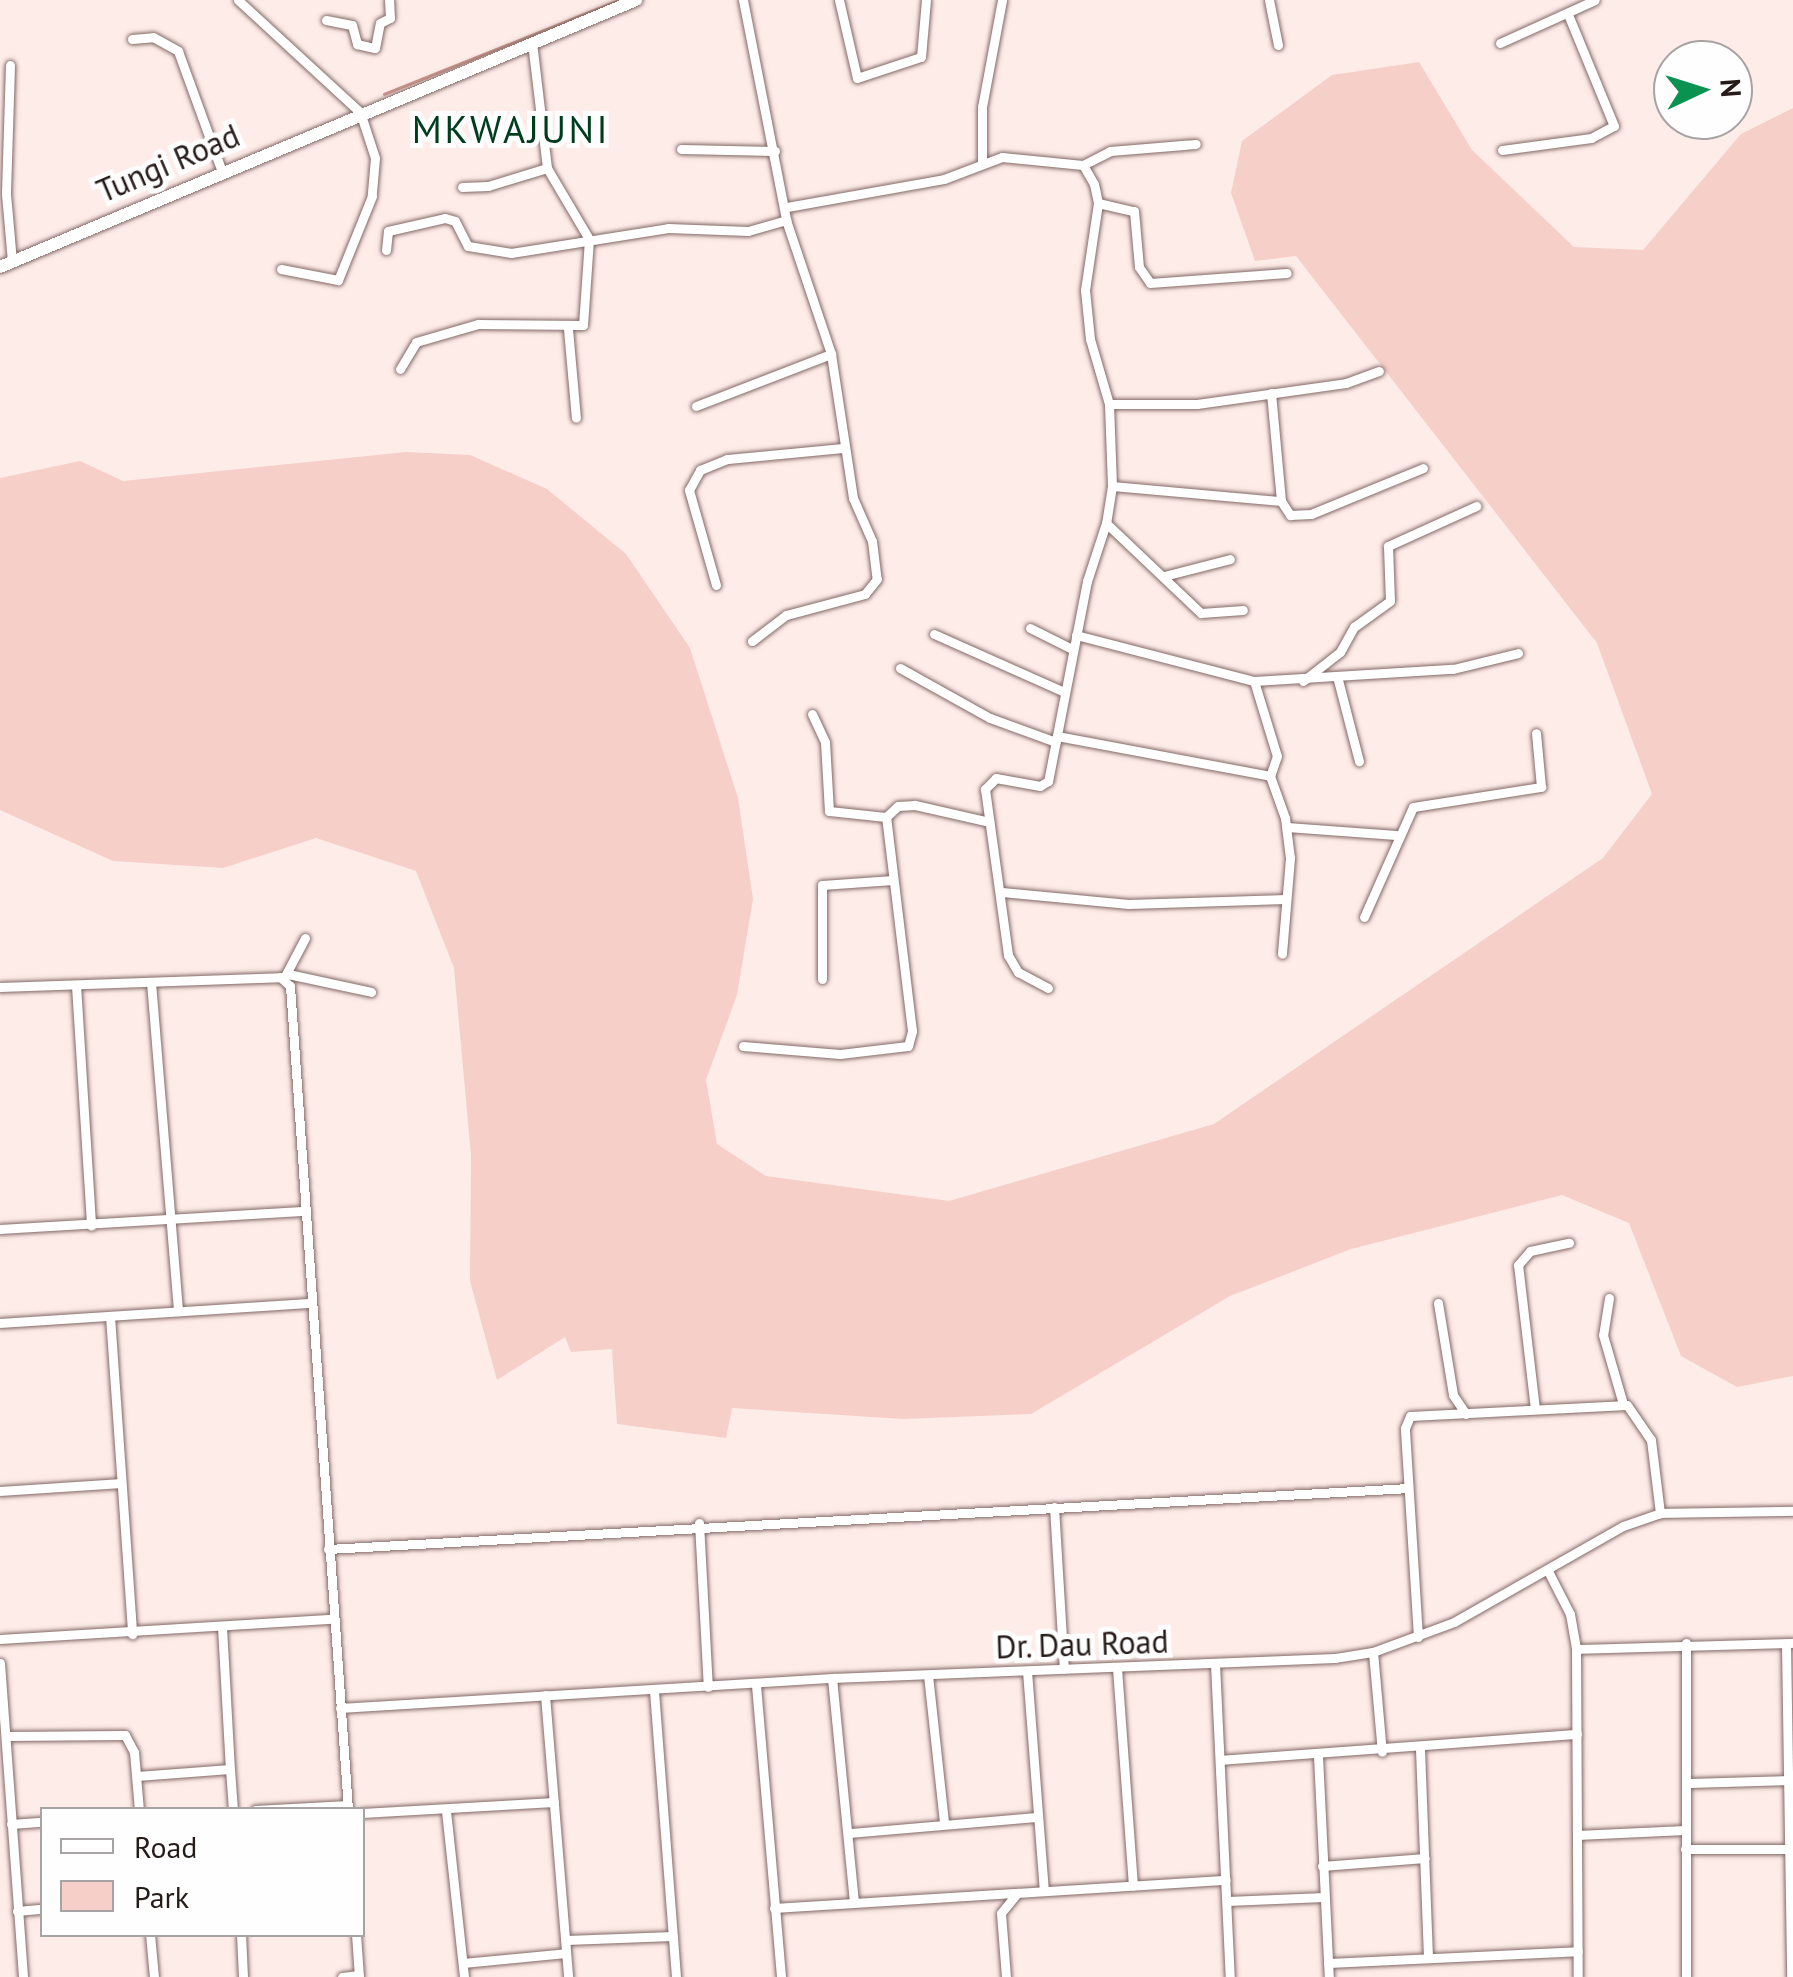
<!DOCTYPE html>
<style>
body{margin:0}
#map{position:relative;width:1793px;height:1977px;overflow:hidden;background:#feece9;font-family:"PT Sans",sans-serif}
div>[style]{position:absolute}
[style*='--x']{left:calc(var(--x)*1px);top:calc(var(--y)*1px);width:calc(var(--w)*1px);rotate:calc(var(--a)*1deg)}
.green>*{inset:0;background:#f6cfc8}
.stream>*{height:2.5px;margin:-1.25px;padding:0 1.25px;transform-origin:1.25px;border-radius:1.25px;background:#cb948a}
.roads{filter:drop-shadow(0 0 2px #826965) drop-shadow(0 0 2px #826965)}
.minor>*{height:9px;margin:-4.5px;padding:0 4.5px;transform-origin:4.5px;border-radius:4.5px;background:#fff}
.secondary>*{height:12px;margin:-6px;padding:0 6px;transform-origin:6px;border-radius:6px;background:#fff}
span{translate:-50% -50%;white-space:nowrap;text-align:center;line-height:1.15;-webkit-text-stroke:10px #fefefe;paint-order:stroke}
.street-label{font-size:32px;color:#251b19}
.quarter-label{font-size:38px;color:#003d1e;letter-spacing:2.5px}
.legend{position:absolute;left:40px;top:1807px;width:325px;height:130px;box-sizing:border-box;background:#fefefe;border:2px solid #a7a3a2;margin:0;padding:12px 18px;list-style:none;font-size:30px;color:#251b19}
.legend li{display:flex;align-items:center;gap:20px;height:50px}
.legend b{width:50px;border:2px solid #a7a3a2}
.north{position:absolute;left:1653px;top:40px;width:100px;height:100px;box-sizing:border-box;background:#fefefe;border:2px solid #a7a3a2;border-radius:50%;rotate:86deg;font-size:28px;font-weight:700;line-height:40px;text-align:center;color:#251b19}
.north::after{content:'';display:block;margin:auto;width:35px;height:45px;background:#0a9250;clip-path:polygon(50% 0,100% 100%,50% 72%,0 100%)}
</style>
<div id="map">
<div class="green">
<i style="clip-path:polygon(1419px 62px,1472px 150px,1574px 247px,1643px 250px,1741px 134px,1793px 108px,1793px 1376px,1737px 1387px,1681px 1356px,1629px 1223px,1562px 1195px,1351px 1249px,1230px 1296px,1031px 1414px,903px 1419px,732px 1408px,726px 1438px,617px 1424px,612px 1349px,571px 1352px,565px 1337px,497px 1380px,470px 1281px,471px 1155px,454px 968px,416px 871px,316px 838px,223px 868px,113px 861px,0 810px,0 478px,80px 461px,123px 481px,406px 452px,470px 455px,547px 489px,626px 554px,690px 648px,738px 798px,753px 899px,737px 995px,706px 1080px,717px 1144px,766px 1176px,949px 1201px,1214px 1124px,1603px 858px,1652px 794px,1597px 643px,1296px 256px,1255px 261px,1231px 193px,1242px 141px,1332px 75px)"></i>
</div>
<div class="stream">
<i style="--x:384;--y:94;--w:253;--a:-21.8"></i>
</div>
<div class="roads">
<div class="minor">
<i style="--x:238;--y:0;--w:166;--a:42.6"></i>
<i style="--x:360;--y:112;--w:48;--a:71.9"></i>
<i style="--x:375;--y:158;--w:38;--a:95"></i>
<i style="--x:372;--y:196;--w:91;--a:112"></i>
<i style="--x:338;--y:280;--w:58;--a:-169.1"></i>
<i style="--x:743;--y:0;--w:224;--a:78.9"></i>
<i style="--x:786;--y:220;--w:141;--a:71.4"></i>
<i style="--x:831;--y:354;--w:146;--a:81.3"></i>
<i style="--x:853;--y:498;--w:47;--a:66.2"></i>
<i style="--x:872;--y:541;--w:38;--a:83"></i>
<i style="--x:877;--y:579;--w:19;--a:129"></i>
<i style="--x:865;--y:594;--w:82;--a:165.1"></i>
<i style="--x:786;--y:615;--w:43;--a:142.6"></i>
<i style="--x:839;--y:0;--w:80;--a:77"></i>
<i style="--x:857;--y:78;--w:67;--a:-18.2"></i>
<i style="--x:921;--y:57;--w:57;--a:-85"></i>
<i style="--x:1269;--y:0;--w:46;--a:78.7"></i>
<i style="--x:326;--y:20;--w:26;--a:11"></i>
<i style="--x:352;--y:25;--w:20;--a:75"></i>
<i style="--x:357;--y:44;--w:18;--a:13"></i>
<i style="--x:375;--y:48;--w:25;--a:-79"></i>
<i style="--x:380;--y:23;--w:11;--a:-27"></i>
<i style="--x:390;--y:18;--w:18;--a:-93"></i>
<i style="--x:132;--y:39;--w:21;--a:-5"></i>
<i style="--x:153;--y:37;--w:29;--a:29"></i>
<i style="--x:178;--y:51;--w:126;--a:70"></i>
<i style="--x:1500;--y:43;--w:104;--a:-24.4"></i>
<i style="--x:10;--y:65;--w:129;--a:91.8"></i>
<i style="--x:6;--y:194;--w:67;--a:84.9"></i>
<i style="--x:681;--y:149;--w:94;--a:1.2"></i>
<i style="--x:1502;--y:150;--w:90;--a:-7.7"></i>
<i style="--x:1591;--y:138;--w:26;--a:-28"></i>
<i style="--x:1614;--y:126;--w:118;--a:-112.4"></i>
<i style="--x:982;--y:161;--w:54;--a:-90"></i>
<i style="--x:982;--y:107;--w:109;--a:-79.4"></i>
<i style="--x:1083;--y:165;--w:30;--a:-27"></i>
<i style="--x:1110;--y:151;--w:86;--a:-4.7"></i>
<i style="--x:462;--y:187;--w:26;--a:-2"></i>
<i style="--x:488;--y:186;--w:62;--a:-17"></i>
<i style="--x:1098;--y:203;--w:37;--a:13"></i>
<i style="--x:1134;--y:211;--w:56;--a:84.9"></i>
<i style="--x:1139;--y:267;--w:19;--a:55"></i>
<i style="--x:1150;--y:283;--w:137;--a:-4.2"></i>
<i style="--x:787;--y:207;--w:159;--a:-10.1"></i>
<i style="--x:944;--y:179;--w:62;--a:-20.8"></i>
<i style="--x:1002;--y:157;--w:81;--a:5.6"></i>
<i style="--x:1083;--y:165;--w:22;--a:60"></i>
<i style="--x:1094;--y:184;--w:19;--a:78"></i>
<i style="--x:1098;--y:203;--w:88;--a:98.5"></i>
<i style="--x:1085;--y:290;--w:49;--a:84.2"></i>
<i style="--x:1090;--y:339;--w:68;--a:73.7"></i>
<i style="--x:1109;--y:404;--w:82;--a:87.9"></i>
<i style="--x:1112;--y:486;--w:37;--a:99"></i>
<i style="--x:1106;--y:523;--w:61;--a:108.1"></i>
<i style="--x:1087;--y:581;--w:204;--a:101"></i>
<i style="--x:1048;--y:781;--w:9;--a:148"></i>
<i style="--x:1040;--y:786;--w:45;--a:-169.7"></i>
<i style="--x:996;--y:778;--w:16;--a:135"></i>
<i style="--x:985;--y:789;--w:168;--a:82.1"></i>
<i style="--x:1008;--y:955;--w:20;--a:60"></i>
<i style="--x:1018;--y:972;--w:34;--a:28"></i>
<i style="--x:386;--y:250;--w:19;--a:-84"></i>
<i style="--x:388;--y:231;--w:58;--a:-12.8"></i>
<i style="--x:445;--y:218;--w:10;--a:17"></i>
<i style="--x:455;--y:221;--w:28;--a:63"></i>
<i style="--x:468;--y:246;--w:44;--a:9.2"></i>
<i style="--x:511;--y:253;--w:159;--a:-9"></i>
<i style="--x:668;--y:228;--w:80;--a:2.1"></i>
<i style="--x:748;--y:231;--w:40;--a:-16"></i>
<i style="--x:568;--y:329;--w:89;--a:84.9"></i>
<i style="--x:400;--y:369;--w:31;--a:-59"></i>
<i style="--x:416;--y:342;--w:65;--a:-16.2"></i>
<i style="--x:478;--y:324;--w:105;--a:0.5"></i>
<i style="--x:583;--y:325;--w:86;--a:-86"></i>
<i style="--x:589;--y:239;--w:82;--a:-120.6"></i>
<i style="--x:547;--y:168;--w:126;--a:-96.8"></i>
<i style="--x:1271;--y:393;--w:108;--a:84.7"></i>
<i style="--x:1281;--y:501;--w:17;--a:57"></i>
<i style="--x:1290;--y:515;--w:21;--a:-3"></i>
<i style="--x:1311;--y:514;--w:121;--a:-22.3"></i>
<i style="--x:1109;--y:404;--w:88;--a:0"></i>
<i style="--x:1197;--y:404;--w:150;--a:-8"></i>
<i style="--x:1346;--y:383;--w:35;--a:-20"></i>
<i style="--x:696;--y:406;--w:145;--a:-21.1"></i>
<i style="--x:1112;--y:486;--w:170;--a:5.1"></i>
<i style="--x:1106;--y:523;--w:131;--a:43.5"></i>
<i style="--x:1201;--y:613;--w:42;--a:-4.1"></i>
<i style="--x:1164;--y:576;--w:68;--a:-14.4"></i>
<i style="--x:716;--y:585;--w:99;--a:-105.9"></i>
<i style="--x:689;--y:490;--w:23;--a:-61"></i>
<i style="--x:700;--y:470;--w:29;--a:-22"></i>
<i style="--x:727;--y:459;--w:117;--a:-5.4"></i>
<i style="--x:1030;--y:628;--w:47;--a:26.6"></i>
<i style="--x:934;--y:634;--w:142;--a:24"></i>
<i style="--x:1076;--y:635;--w:184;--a:14.5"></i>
<i style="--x:1254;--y:681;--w:199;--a:-3.5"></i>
<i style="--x:1453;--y:669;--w:67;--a:-13.8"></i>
<i style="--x:900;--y:668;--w:103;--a:29.1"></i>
<i style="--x:990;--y:718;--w:70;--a:20"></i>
<i style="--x:1338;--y:680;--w:84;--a:75.5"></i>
<i style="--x:1254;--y:681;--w:78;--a:73"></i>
<i style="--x:1277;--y:756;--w:21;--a:109"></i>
<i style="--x:1303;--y:681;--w:47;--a:-38.1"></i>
<i style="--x:1340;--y:652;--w:29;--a:-61"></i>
<i style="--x:1354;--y:627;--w:44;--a:-35.8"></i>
<i style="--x:1390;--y:601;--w:55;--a:-92.1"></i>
<i style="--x:1388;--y:546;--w:97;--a:-24.4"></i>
<i style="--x:812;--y:714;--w:31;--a:65"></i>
<i style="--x:825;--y:742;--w:69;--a:86.7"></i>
<i style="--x:829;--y:811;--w:57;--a:6"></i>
<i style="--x:1057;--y:736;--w:217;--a:10.6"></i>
<i style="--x:1270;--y:776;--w:45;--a:70.3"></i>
<i style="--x:1285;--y:818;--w:40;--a:82.9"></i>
<i style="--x:1290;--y:858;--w:96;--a:94.8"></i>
<i style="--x:1287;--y:827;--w:109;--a:4.2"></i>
<i style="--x:1002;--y:892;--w:127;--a:5.4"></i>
<i style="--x:1128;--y:904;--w:158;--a:-1.8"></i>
<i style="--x:1364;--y:917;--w:120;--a:-66"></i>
<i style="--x:1413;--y:807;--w:130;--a:-8.9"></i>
<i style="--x:1541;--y:787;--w:54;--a:-95.3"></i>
<i style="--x:288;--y:974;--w:85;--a:12.2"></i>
<i style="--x:285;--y:976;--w:43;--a:-62.2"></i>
<i style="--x:822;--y:979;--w:94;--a:-90"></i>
<i style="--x:822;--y:885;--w:71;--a:-4"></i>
<i style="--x:151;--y:982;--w:328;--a:85.3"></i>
<i style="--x:76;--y:985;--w:241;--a:86.4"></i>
<i style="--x:0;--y:987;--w:280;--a:-2"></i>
<i style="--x:280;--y:977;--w:13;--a:42"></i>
<i style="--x:290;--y:986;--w:826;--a:85.97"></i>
<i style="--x:743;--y:1046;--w:97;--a:4.7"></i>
<i style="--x:840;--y:1054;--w:68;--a:-6.7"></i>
<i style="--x:908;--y:1046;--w:16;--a:-75"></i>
<i style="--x:912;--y:1031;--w:216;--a:-96.9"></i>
<i style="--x:886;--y:817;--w:16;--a:-43"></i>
<i style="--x:898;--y:806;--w:17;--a:-3"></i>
<i style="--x:915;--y:805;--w:76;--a:12.9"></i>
<i style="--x:0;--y:1229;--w:306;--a:-3.4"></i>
<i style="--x:1609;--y:1298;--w:37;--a:99"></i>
<i style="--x:1603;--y:1335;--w:72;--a:73.8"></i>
<i style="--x:1438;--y:1303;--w:93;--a:80.7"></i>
<i style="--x:1453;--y:1395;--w:23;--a:56"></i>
<i style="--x:110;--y:1316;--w:319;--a:86"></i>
<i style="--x:0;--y:1323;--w:312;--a:-3.7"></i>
<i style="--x:1535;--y:1409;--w:145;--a:-96.7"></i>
<i style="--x:1518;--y:1265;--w:18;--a:-49"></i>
<i style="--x:1530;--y:1251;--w:40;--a:-12"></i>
<i style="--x:0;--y:1491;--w:121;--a:-3.8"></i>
<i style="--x:1054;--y:1507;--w:162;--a:86.5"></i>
<i style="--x:699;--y:1523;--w:164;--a:86.9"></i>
<i style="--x:328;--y:1549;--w:1082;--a:-3.23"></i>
<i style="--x:1548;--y:1571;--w:48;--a:62.9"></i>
<i style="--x:1570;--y:1614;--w:36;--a:80"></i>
<i style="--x:1576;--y:1649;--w:328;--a:89.7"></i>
<i style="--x:222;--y:1627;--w:142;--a:86.8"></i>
<i style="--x:1418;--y:1637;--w:209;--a:-93.6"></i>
<i style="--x:1405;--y:1428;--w:13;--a:-67"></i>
<i style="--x:1410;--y:1416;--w:217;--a:-2.9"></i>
<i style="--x:1627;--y:1405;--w:42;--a:55.6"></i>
<i style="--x:1651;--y:1440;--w:74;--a:83"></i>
<i style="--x:0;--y:1639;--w:332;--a:-3.5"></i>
<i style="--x:1686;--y:1643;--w:334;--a:90"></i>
<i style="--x:1786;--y:1644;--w:333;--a:89.1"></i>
<i style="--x:1576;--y:1649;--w:217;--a:-1.6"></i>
<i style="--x:1373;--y:1652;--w:100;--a:84.9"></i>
<i style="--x:0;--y:1663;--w:315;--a:85.8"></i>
<i style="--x:1215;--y:1664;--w:313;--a:87.3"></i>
<i style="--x:1117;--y:1668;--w:218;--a:85.8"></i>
<i style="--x:1027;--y:1671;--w:220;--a:85.6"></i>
<i style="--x:928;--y:1675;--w:148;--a:83.8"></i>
<i style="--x:832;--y:1678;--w:224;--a:84.4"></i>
<i style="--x:756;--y:1685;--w:293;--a:85.1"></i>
<i style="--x:654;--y:1691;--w:287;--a:85.6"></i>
<i style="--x:545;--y:1695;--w:283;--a:85.3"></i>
<i style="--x:340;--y:1708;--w:493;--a:-3.5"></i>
<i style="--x:832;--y:1678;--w:503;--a:-2.28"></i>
<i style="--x:1335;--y:1658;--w:38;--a:-9"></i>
<i style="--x:1373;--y:1652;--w:86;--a:-20.3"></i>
<i style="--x:1454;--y:1622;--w:194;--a:-29.6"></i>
<i style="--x:1623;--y:1526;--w:39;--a:-19"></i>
<i style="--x:1660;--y:1513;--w:133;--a:-0.9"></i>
<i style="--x:6;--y:1736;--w:119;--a:-0.5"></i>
<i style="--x:125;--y:1735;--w:19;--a:62"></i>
<i style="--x:134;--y:1752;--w:58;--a:85.1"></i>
<i style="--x:1420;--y:1749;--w:207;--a:87.8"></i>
<i style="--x:1318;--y:1756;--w:221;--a:87.2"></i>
<i style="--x:1220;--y:1760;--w:358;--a:-4.2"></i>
<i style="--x:137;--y:1776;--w:93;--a:-4.3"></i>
<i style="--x:230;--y:1769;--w:41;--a:85.8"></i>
<i style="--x:1686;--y:1783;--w:100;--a:-1.7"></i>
<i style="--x:255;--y:1810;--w:93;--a:-3.1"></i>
<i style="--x:446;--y:1811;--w:167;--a:83.8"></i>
<i style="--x:362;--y:1813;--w:192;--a:-3.3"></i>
<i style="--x:11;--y:1824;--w:31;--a:-4"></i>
<i style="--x:850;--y:1833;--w:188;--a:-4.9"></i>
<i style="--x:1577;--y:1835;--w:108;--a:-2.7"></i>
<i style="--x:1685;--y:1849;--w:100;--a:0"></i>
<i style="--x:1322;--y:1866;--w:103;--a:-4.4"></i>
<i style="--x:1227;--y:1901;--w:97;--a:-2.4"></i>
<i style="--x:774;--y:1908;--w:240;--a:-3.6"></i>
<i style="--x:17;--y:1911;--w:25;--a:-5"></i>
<i style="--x:150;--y:1934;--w:43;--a:84.7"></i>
<i style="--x:241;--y:1934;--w:43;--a:87.3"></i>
<i style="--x:356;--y:1934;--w:43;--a:86"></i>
<i style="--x:566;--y:1940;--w:107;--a:-2.1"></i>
<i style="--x:463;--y:1963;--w:103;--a:-5.5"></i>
<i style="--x:1328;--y:1963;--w:250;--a:-2.7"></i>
<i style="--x:342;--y:1977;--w:17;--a:-7"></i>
<i style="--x:1006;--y:1977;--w:64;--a:-94.5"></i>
<i style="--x:1001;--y:1913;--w:26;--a:-51"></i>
<i style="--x:1017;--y:1893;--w:209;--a:-3.6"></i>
</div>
<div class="secondary">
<i style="--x:0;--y:267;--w:690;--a:-22.77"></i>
</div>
</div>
<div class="street-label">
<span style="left:168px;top:163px;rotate:-23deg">Tungi Road</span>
<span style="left:1082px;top:1644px;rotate:-2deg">Dr. Dau Road</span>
</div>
<div class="quarter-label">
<span style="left:511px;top:129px">MKWAJUNI</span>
</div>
<ul class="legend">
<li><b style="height:12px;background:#fff"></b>Road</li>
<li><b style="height:28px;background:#f6cfc8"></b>Park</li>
</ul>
<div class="north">N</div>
</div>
